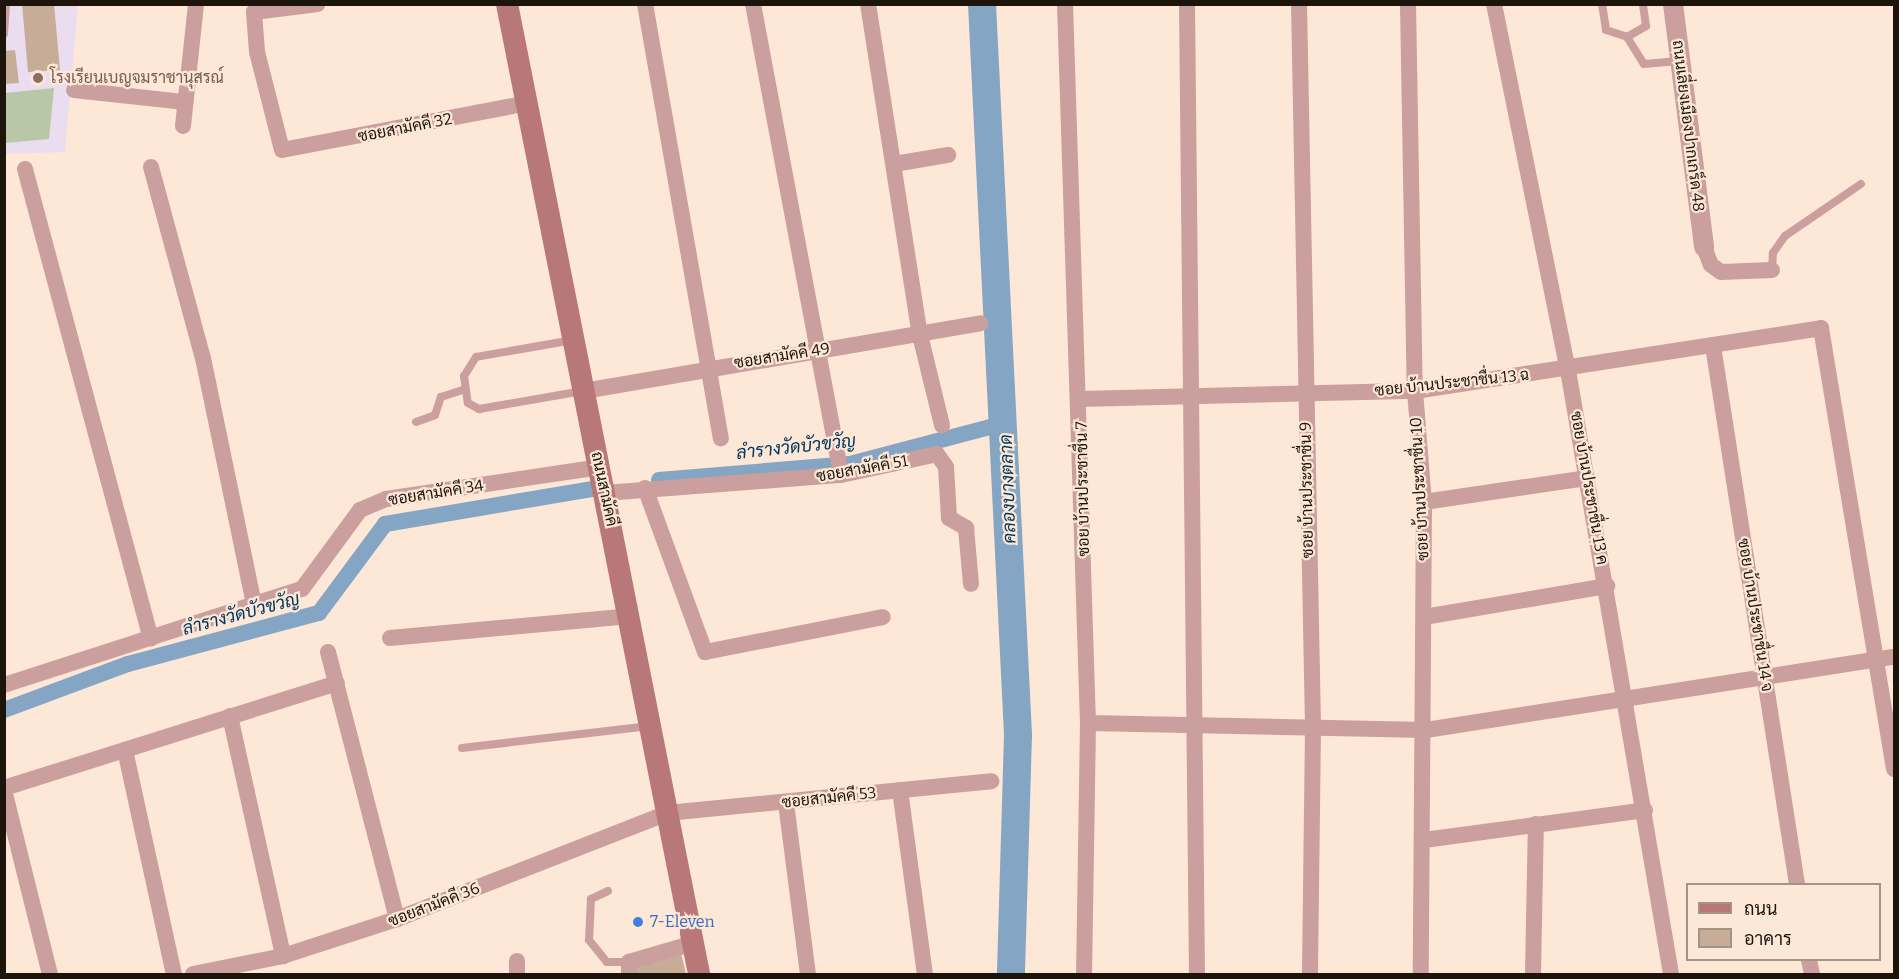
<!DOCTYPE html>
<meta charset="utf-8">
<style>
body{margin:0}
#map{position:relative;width:1899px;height:979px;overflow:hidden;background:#fde7d6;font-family:Bitter,Sarabun,serif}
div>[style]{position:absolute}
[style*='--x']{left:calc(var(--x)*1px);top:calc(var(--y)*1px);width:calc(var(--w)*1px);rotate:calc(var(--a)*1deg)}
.education>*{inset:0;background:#eaddf0}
.green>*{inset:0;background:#b8c7a7}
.canal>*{height:16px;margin:-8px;padding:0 8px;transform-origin:8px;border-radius:8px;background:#84a5c4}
.river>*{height:28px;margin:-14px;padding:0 14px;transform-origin:14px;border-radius:14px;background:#84a5c4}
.building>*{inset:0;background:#c7ad98}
.service>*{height:8px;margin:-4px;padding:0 4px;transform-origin:4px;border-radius:4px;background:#cb9f9e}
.minor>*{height:16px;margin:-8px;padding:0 8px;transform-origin:8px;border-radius:8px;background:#cb9f9e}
.tertiary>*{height:20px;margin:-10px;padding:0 10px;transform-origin:10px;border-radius:10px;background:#cb9f9e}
.secondary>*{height:22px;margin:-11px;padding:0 11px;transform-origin:11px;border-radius:11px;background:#b87879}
.dots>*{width:16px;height:16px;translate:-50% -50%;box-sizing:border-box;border:3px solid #fde7d6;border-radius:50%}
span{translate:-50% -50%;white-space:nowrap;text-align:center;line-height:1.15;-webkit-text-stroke:4.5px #fde7d6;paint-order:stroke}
.education-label{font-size:16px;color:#785e54}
.left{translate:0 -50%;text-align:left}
.street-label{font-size:16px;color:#1d140c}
.shop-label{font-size:16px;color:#366cbe}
.water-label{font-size:18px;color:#003860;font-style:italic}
.frame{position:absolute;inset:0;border:6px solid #1d140c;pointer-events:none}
.legend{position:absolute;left:1686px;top:883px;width:195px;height:78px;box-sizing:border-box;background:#fde7d6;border:2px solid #a39385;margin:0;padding:8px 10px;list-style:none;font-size:18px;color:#1d140c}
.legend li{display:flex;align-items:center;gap:12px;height:30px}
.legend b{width:30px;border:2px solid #a39385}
</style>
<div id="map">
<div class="education">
<i style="clip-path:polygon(4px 5px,78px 5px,65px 152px,5px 154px)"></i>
</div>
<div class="green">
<i style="clip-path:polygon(54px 88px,49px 139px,5px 143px,5px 93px)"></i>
</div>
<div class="canal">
<i style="--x:659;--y:480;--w:192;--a:-4.8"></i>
<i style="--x:850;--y:464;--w:160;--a:-14.8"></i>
<i style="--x:4;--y:710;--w:132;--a:-20.4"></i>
<i style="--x:128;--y:664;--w:198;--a:-15"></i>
<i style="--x:319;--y:613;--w:111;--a:-53.4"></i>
<i style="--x:385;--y:524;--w:211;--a:-9.6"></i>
</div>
<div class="river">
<i style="--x:982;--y:4;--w:732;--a:87.18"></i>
<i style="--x:1018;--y:735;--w:239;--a:91.7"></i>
</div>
<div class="building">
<i style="clip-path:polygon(22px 4px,54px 4px,60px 70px,28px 72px)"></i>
<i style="clip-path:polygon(15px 50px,19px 83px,4px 84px,4px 51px)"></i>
<i style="clip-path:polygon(681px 953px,686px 974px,636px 974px,636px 968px)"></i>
</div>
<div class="service">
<i style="--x:1602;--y:4;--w:26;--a:81"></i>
<i style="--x:1606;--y:30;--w:22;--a:18"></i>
<i style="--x:1627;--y:37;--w:32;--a:58"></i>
<i style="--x:1644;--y:64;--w:35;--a:-5"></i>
<i style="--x:4;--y:34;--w:30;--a:-86"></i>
<i style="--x:1627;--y:37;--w:22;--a:-30"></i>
<i style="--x:1646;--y:26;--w:22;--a:-98"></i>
<i style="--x:1772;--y:270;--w:17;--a:-87"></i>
<i style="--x:1773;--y:253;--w:21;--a:-55"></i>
<i style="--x:1785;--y:236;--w:92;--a:-34.4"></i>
<i style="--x:573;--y:340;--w:98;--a:170.1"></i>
<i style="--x:476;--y:357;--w:22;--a:122"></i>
<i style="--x:464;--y:376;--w:27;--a:82"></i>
<i style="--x:468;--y:403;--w:13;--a:29"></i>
<i style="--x:479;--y:409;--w:105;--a:-9.9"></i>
<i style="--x:416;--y:422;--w:20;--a:-20"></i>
<i style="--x:435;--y:415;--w:19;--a:-72"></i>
<i style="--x:441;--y:397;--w:26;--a:-18"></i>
<i style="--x:462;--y:748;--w:189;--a:-6.7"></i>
<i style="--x:608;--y:891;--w:19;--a:155"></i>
<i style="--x:591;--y:899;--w:41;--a:92.8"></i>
<i style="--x:589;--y:940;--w:28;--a:51"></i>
<i style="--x:607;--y:962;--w:22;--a:0"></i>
</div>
<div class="minor">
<i style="--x:645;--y:4;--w:441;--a:80.1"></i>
<i style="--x:753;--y:4;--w:479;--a:79.4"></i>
<i style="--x:868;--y:4;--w:335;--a:81.1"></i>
<i style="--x:920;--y:335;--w:93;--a:76.3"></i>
<i style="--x:1065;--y:4;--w:719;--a:88.17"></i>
<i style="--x:1088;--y:723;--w:251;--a:90.9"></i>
<i style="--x:1187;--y:4;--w:970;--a:89.41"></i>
<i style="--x:1299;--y:4;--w:723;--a:88.89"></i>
<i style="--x:1313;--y:727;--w:247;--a:90.7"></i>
<i style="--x:1408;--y:4;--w:387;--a:89"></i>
<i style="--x:1415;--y:391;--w:111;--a:85.4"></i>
<i style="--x:1424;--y:502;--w:472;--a:90.4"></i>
<i style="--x:1494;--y:4;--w:373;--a:78.6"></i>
<i style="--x:1568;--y:370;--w:613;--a:80.32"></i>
<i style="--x:254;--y:12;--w:40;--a:85.7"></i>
<i style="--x:257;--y:52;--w:101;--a:75.7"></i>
<i style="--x:282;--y:150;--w:250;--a:-10.8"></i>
<i style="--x:254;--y:12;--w:64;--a:-7.2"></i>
<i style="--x:74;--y:90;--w:112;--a:6.2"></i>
<i style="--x:183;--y:126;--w:123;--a:-83.9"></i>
<i style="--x:894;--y:164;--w:55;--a:-9.5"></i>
<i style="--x:151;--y:167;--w:198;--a:74.8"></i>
<i style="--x:203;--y:358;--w:252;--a:78.3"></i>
<i style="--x:25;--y:169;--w:486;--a:75"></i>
<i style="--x:1704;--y:247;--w:19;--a:69"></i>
<i style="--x:1711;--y:265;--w:12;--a:35"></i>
<i style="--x:1721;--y:272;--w:51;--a:-2.2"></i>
<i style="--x:1713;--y:346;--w:545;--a:81.13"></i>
<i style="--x:584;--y:391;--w:402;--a:-9.7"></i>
<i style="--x:1080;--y:399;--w:335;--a:-1.4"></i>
<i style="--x:1415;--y:391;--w:411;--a:-8.8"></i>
<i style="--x:1821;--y:328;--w:447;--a:80.6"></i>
<i style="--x:645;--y:488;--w:175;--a:69.9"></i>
<i style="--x:705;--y:652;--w:181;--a:-11.1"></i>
<i style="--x:605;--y:493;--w:237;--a:-4.4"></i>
<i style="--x:841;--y:475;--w:98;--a:-12.3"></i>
<i style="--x:937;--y:454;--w:16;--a:55"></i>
<i style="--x:946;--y:467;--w:51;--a:86.6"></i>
<i style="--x:949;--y:518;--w:20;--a:30"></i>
<i style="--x:966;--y:528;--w:56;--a:84.9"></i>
<i style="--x:1424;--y:502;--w:164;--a:-8.4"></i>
<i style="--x:1424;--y:617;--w:186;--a:-9.6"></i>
<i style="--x:390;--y:638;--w:241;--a:-5.2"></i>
<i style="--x:328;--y:652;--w:276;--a:75.5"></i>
<i style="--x:4;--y:685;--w:313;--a:-17.9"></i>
<i style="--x:302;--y:589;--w:98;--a:-53.7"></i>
<i style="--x:360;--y:510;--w:28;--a:-23"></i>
<i style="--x:386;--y:499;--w:215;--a:-8.5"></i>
<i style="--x:230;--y:716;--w:246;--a:77.5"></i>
<i style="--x:1088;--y:723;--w:338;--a:1.2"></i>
<i style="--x:1426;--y:730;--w:474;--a:-8.9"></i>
<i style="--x:125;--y:750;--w:229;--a:77.7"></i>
<i style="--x:4;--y:788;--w:349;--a:-17.5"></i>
<i style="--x:4;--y:790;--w:190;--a:76"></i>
<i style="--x:900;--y:790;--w:186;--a:82.3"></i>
<i style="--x:786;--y:803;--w:172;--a:82.7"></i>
<i style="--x:1424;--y:840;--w:223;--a:-7.7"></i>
<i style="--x:1809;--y:960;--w:14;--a:78"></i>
<i style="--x:517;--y:961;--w:13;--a:90"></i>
<i style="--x:193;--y:974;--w:92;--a:-11.3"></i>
<i style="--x:283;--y:956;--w:120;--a:-18"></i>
<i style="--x:397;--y:919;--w:290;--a:-21.4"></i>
<i style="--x:667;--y:813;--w:326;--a:-5.6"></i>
<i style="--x:629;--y:974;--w:12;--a:-90"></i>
<i style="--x:629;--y:962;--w:68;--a:-16.3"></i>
<i style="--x:1533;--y:974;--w:150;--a:-88.9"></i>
</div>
<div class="tertiary">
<i style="--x:1673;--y:4;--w:245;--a:82.7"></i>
</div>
<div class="secondary">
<i style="--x:507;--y:4;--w:989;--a:78.8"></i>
</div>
<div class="dots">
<i style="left:38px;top:78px;background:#8d6e63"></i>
<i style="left:638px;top:922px;background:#3f7fe0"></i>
</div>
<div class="education-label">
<span class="left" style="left:50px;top:78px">โรงเรียนเบญจมราชานุสรณ์</span>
</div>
<div class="street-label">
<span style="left:1688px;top:126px;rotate:83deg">ถนนเลี่ยงเมืองปากเกร็ด 48</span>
<span style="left:405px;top:128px;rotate:-11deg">ซอยสามัคคี 32</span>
<span style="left:782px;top:356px;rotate:-9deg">ซอยสามัคคี 49</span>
<span style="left:1452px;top:383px;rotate:-6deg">ซอย บ้านประชาชื่น 13 ฉ</span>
<span style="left:862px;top:469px;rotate:-10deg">ซอยสามัคคี 51</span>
<span style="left:1589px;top:488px;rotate:80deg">ซอย บ้านประชาชื่น 13 ค</span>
<span style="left:604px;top:489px;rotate:78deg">ถนนสามัคคี</span>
<span style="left:1083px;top:489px;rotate:-91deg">ซอย บ้านประชาชื่น 7</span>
<span style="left:1420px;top:489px;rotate:-93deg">ซอย บ้านประชาชื่น 10</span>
<span style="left:1307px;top:490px;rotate:-91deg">ซอย บ้านประชาชื่น 9</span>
<span style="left:436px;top:493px;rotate:-9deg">ซอยสามัคคี 34</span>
<span style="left:1755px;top:615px;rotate:81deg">ซอย บ้านประชาชื่น 14 จ</span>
<span style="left:829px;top:798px;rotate:-6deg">ซอยสามัคคี 53</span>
<span style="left:434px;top:905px;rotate:-21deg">ซอยสามัคคี 36</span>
</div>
<div class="shop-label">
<span class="left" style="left:650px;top:922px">7-Eleven</span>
</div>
<div class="water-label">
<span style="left:796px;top:447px;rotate:-6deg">ลำรางวัดบัวขวัญ</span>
<span style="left:1008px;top:489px;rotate:-92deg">คลองบางตลาด</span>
<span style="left:241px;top:614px;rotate:-15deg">ลำรางวัดบัวขวัญ</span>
</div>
<div class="frame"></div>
<ul class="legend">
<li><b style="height:8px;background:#b87879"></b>ถนน</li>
<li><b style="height:16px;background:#c7ad98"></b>อาคาร</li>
</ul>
</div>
